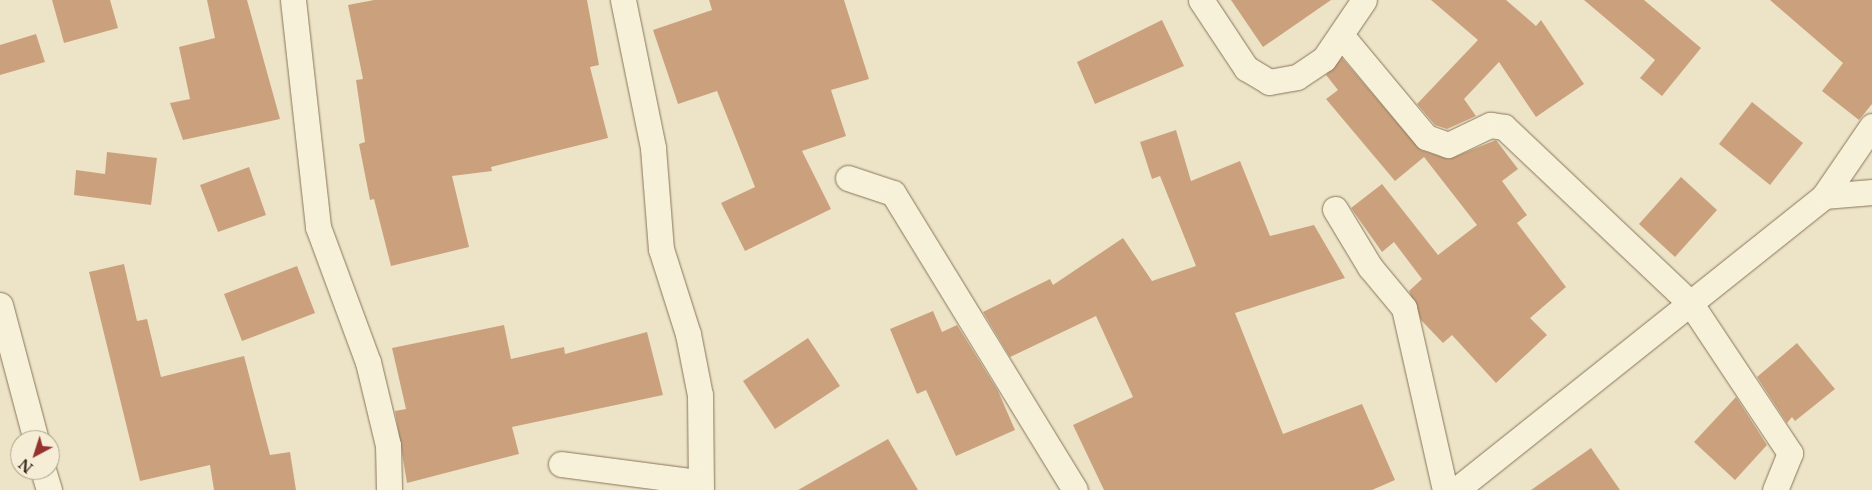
<!DOCTYPE html>
<style>
body{margin:0}
#map{position:relative;width:1872px;height:490px;overflow:hidden;background:#ede4c7;font-family:"Libre Baskerville",serif}
div>[style]{position:absolute}
[style*='--x']{left:calc(var(--x)*1px);top:calc(var(--y)*1px);width:calc(var(--w)*1px);rotate:calc(var(--a)*1deg)}
.building>*{inset:0;background:#cba17d}
.roads{filter:drop-shadow(0 0 1px #89765c) drop-shadow(0 0 1px #89765c)}
.street>*{height:25px;margin:-12.5px;padding:0 12.5px;transform-origin:12.5px;border-radius:12.5px;background:#f8f1da}
span{translate:-50% -50%;white-space:nowrap;text-align:center;line-height:1.15;-webkit-text-stroke:4.5px #f5edd6;paint-order:stroke}
.north{position:absolute;left:10px;top:430px;width:50px;height:50px;box-sizing:border-box;background:#f5edd6;border:1px solid #aaa08d;border-radius:50%;rotate:220deg;font-size:14px;font-weight:700;line-height:20px;text-align:center;color:#392d20}
.north::after{content:'';display:block;margin:auto;width:18px;height:22px;background:#96322e;clip-path:polygon(50% 0,100% 100%,50% 72%,0 100%)}
</style>
<div id="map">
<div class="building">
<i style="clip-path:polygon(52px 0,110px 0,118px 28px,64px 43px)"></i>
<i style="clip-path:polygon(207px 0,247px 0,280px 119px,183px 140px,170px 103px,190px 99px,179px 47px,215px 38px)"></i>
<i style="clip-path:polygon(374px 0,587px 0,599px 65px,590px 67px,608px 138px,491px 167px,492px 171px,452px 176px,469px 247px,391px 266px,374px 199px,370px 200px,359px 144px,365px 142px,356px 80px,363px 79px,348px 5px)"></i>
<i style="clip-path:polygon(709px 0,844px 0,869px 79px,831px 90px,846px 136px,802px 151px,831px 209px,745px 251px,721px 203px,755px 187px,717px 91px,678px 104px,653px 30px,712px 10px)"></i>
<i style="clip-path:polygon(1231px 0,1331px 0,1263px 47px)"></i>
<i style="clip-path:polygon(1431px 0,1506px 0,1536px 26px,1541px 20px,1584px 84px,1536px 117px,1499px 62px,1464px 99px,1476px 116px,1447px 129px,1435px 125px,1417px 104px,1478px 40px)"></i>
<i style="clip-path:polygon(1584px 0,1644px 0,1701px 48px,1662px 96px,1640px 78px,1655px 60px)"></i>
<i style="clip-path:polygon(1770px 0,1872px 0,1872px 104px,1859px 120px,1822px 91px,1843px 63px)"></i>
<i style="clip-path:polygon(1162px 20px,1184px 66px,1095px 104px,1077px 62px)"></i>
<i style="clip-path:polygon(36px 34px,45px 62px,0 75px,0 45px)"></i>
<i style="clip-path:polygon(1342px 58px,1421px 150px,1449px 159px,1496px 140px,1518px 169px,1502px 181px,1527px 215px,1517px 223px,1566px 287px,1530px 318px,1547px 335px,1496px 383px,1452px 335px,1443px 343px,1421px 320px,1409px 291px,1422px 279px,1394px 242px,1382px 252px,1351px 208px,1382px 184px,1438px 255px,1477px 225px,1424px 157px,1395px 181px,1326px 99px,1338px 90px,1326px 75px)"></i>
<i style="clip-path:polygon(1752px 102px,1803px 143px,1770px 185px,1719px 144px)"></i>
<i style="clip-path:polygon(1176px 130px,1191px 181px,1240px 161px,1270px 236px,1314px 225px,1345px 278px,1235px 313px,1283px 434px,1362px 404px,1395px 480px,1372px 490px,1104px 490px,1073px 425px,1133px 397px,1096px 316px,1010px 357px,983px 312px,1050px 279px,1053px 285px,1123px 238px,1152px 281px,1196px 266px,1160px 176px,1152px 179px,1140px 142px)"></i>
<i style="clip-path:polygon(107px 152px,157px 158px,151px 205px,74px 195px,76px 170px,105px 174px)"></i>
<i style="clip-path:polygon(249px 167px,266px 215px,218px 232px,200px 185px)"></i>
<i style="clip-path:polygon(1681px 177px,1717px 210px,1675px 257px,1639px 224px)"></i>
<i style="clip-path:polygon(124px 264px,137px 321px,147px 319px,161px 377px,244px 356px,270px 455px,290px 452px,296px 490px,214px 490px,210px 465px,140px 481px,89px 272px)"></i>
<i style="clip-path:polygon(297px 266px,315px 313px,242px 341px,224px 294px)"></i>
<i style="clip-path:polygon(933px 311px,942px 332px,957px 325px,998px 391px,1015px 430px,956px 456px,926px 390px,917px 394px,890px 329px)"></i>
<i style="clip-path:polygon(504px 325px,511px 359px,564px 347px,565px 354px,647px 332px,663px 395px,512px 427px,519px 454px,407px 483px,395px 411px,406px 409px,392px 348px)"></i>
<i style="clip-path:polygon(808px 338px,840px 386px,775px 429px,743px 381px)"></i>
<i style="clip-path:polygon(1797px 343px,1835px 389px,1795px 421px,1792px 417px,1787px 423px,1757px 377px)"></i>
<i style="clip-path:polygon(1736px 397px,1767px 445px,1735px 480px,1694px 442px)"></i>
<i style="clip-path:polygon(888px 439px,918px 490px,798px 490px)"></i>
<i style="clip-path:polygon(1591px 448px,1620px 490px,1531px 490px)"></i>
</div>
<div class="roads">
<div class="street">
<i style="--x:293;--y:0;--w:228;--a:83.7"></i>
<i style="--x:318;--y:227;--w:144;--a:69.7"></i>
<i style="--x:368;--y:362;--w:85;--a:76.5"></i>
<i style="--x:388;--y:445;--w:45;--a:88.7"></i>
<i style="--x:623;--y:0;--w:151;--a:78.5"></i>
<i style="--x:653;--y:148;--w:101;--a:85.5"></i>
<i style="--x:661;--y:249;--w:89;--a:72.4"></i>
<i style="--x:688;--y:334;--w:62;--a:78.9"></i>
<i style="--x:700;--y:395;--w:95;--a:89.4"></i>
<i style="--x:1201;--y:0;--w:82;--a:56.5"></i>
<i style="--x:1246;--y:68;--w:27;--a:31"></i>
<i style="--x:1269;--y:82;--w:28;--a:-10"></i>
<i style="--x:1297;--y:77;--w:32;--a:-34"></i>
<i style="--x:1324;--y:59;--w:71;--a:-55.9"></i>
<i style="--x:1341;--y:35;--w:133;--a:50.2"></i>
<i style="--x:1426;--y:137;--w:23;--a:20"></i>
<i style="--x:1448;--y:145;--w:47;--a:-25.5"></i>
<i style="--x:1490;--y:125;--w:14;--a:8"></i>
<i style="--x:1504;--y:127;--w:257;--a:43.4"></i>
<i style="--x:1691;--y:304;--w:179;--a:56.4"></i>
<i style="--x:1790;--y:453;--w:40;--a:112"></i>
<i style="--x:848;--y:178;--w:47;--a:18.4"></i>
<i style="--x:893;--y:193;--w:348;--a:58.5"></i>
<i style="--x:1824;--y:196;--w:85;--a:-55.6"></i>
<i style="--x:1335;--y:209;--w:68;--a:58.9"></i>
<i style="--x:1370;--y:267;--w:53;--a:50.3"></i>
<i style="--x:1404;--y:308;--w:187;--a:77.3"></i>
<i style="--x:0;--y:305;--w:140;--a:75.1"></i>
<i style="--x:561;--y:464;--w:138;--a:7.5"></i>
<i style="--x:43;--y:470;--w:21;--a:73"></i>
<i style="--x:1456;--y:490;--w:471;--a:-38.6"></i>
<i style="--x:1824;--y:196;--w:48;--a:-4.8"></i>
</div>
</div>
<div class="north">N</div>
</div>
